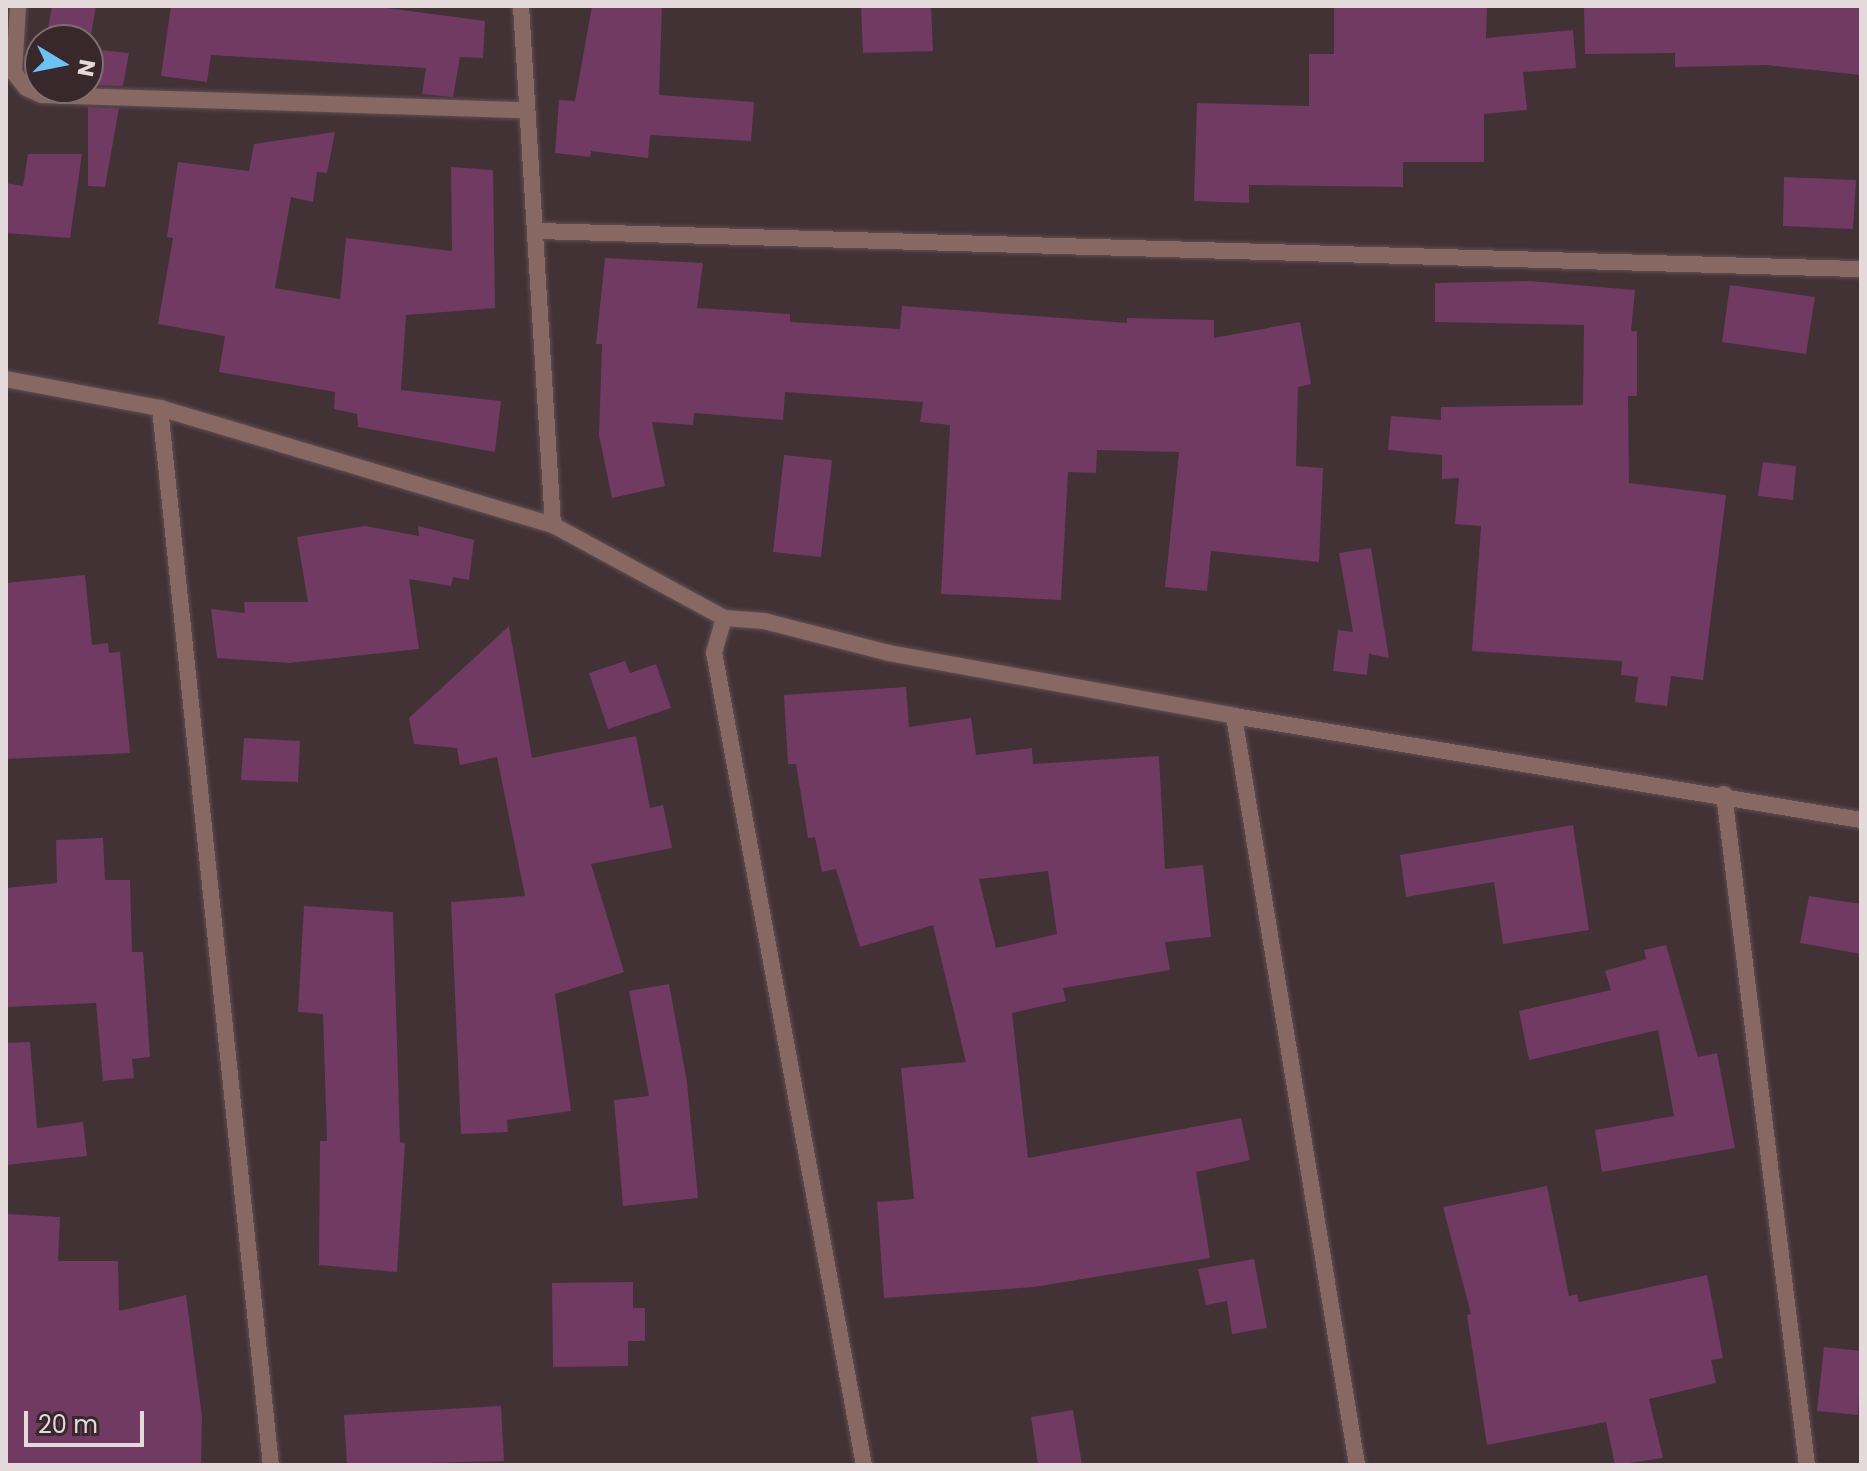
<!DOCTYPE html>
<style>
body{margin:0}
#map{position:relative;width:1867px;height:1471px;overflow:hidden;background:#423135;font-family:Poppins,sans-serif}
div>[style]{position:absolute}
[style*='--x']{left:calc(var(--x)*1px);top:calc(var(--y)*1px);width:calc(var(--w)*1px);rotate:calc(var(--a)*1deg)}
.building>*{inset:0;background:#703a63}
.roads{filter:drop-shadow(0 0 2px #5f4f53) drop-shadow(0 0 2px #5f4f53)}
.street>*{height:16px;margin:-8px;padding:0 8px;transform-origin:8px;border-radius:8px;background:#886863}
span{translate:-50% -50%;white-space:nowrap;text-align:center;line-height:1.15;-webkit-text-stroke:6px #38272b;paint-order:stroke}
.frame{position:absolute;inset:0;border:8px solid #e4d9db;pointer-events:none}
.north{position:absolute;left:24px;top:24px;width:80px;height:80px;box-sizing:border-box;background:#38272b;border:2px solid #7d6e71;border-radius:50%;rotate:100deg;font-size:22px;font-weight:700;line-height:32px;text-align:center;color:#e4d9db}
.north::after{content:'';display:block;margin:auto;width:28px;height:36px;background:#6dc2f3;clip-path:polygon(50% 0,100% 100%,50% 72%,0 100%)}
.scale{position:absolute;left:24px;top:1411px;width:120px;height:36px;box-sizing:border-box;border:4px solid #e4d9db;border-top:0;padding-left:10px;font-size:24px;line-height:28px;white-space:nowrap;color:#e4d9db;-webkit-text-stroke:6px #38272b;paint-order:stroke}
</style>
<div id="map">
<div class="building">
<i style="clip-path:polygon(52px 6px,96px 6px,90px 40px,46px 40px)"></i>
<i style="clip-path:polygon(171px 6px,372px 6px,485px 21px,483px 58px,460px 57px,453px 97px,422px 94px,426px 68px,211px 55px,207px 82px,161px 76px)"></i>
<i style="clip-path:polygon(592px 6px,662px 6px,659px 95px,754px 102px,751px 141px,650px 135px,648px 158px,591px 151px,590px 157px,555px 153px,559px 100px,575px 101px)"></i>
<i style="clip-path:polygon(861px 6px,931px 6px,933px 51px,863px 53px)"></i>
<i style="clip-path:polygon(1334px 6px,1487px 6px,1486px 38px,1573px 30px,1576px 68px,1523px 72px,1527px 110px,1484px 114px,1484px 162px,1403px 162px,1403px 187px,1249px 185px,1249px 203px,1194px 201px,1197px 103px,1309px 106px,1309px 54px,1334px 54px)"></i>
<i style="clip-path:polygon(1584px 6px,1861px 6px,1861px 75px,1767px 65px,1675px 67px,1675px 53px,1585px 54px)"></i>
<i style="clip-path:polygon(88px 49px,129px 53px,123px 86px,88px 85px)"></i>
<i style="clip-path:polygon(88px 107px,119px 108px,105px 187px,88px 186px)"></i>
<i style="clip-path:polygon(335px 132px,327px 173px,317px 172px,313px 202px,291px 197px,275px 288px,340px 299px,346px 238px,452px 251px,451px 167px,493px 170px,495px 308px,406px 315px,401px 390px,501px 401px,495px 452px,358px 427px,357px 414px,334px 409px,335px 392px,219px 372px,225px 336px,158px 324px,173px 238px,167px 237px,178px 162px,249px 171px,254px 144px)"></i>
<i style="clip-path:polygon(28px 154px,82px 154px,70px 238px,6px 233px,6px 183px,23px 186px)"></i>
<i style="clip-path:polygon(1784px 177px,1856px 180px,1853px 229px,1783px 226px)"></i>
<i style="clip-path:polygon(605px 258px,703px 263px,697px 308px,790px 314px,790px 322px,900px 329px,902px 306px,1127px 323px,1127px 318px,1214px 320px,1214px 338px,1300px 322px,1311px 384px,1298px 387px,1296px 466px,1323px 468px,1319px 562px,1211px 551px,1207px 591px,1165px 587px,1179px 452px,1097px 450px,1096px 473px,1068px 472px,1061px 600px,941px 594px,950px 425px,920px 422px,923px 402px,785px 392px,783px 420px,694px 413px,693px 425px,652px 422px,665px 486px,612px 498px,599px 435px,602px 344px,596px 344px)"></i>
<i style="clip-path:polygon(1530px 281px,1635px 290px,1631px 331px,1637px 331px,1637px 396px,1628px 396px,1629px 483px,1726px 495px,1703px 680px,1671px 676px,1667px 706px,1635px 702px,1638px 677px,1621px 675px,1622px 661px,1472px 651px,1481px 526px,1455px 524px,1459px 478px,1442px 479px,1442px 455px,1388px 450px,1391px 416px,1441px 420px,1441px 407px,1583px 405px,1584px 325px,1435px 322px,1435px 283px)"></i>
<i style="clip-path:polygon(1730px 285px,1815px 297px,1806px 354px,1722px 342px)"></i>
<i style="clip-path:polygon(784px 455px,832px 460px,821px 557px,773px 552px)"></i>
<i style="clip-path:polygon(1763px 462px,1796px 466px,1793px 500px,1758px 496px)"></i>
<i style="clip-path:polygon(365px 526px,419px 536px,418px 526px,474px 540px,469px 580px,453px 577px,451px 586px,409px 579px,419px 649px,289px 663px,217px 658px,211px 609px,245px 613px,244px 602px,308px 602px,297px 537px)"></i>
<i style="clip-path:polygon(1371px 548px,1389px 658px,1369px 654px,1367px 675px,1333px 671px,1338px 630px,1353px 632px,1339px 553px)"></i>
<i style="clip-path:polygon(85px 575px,92px 645px,108px 643px,109px 653px,120px 652px,130px 753px,6px 759px,6px 583px)"></i>
<i style="clip-path:polygon(509px 626px,532px 758px,636px 736px,650px 808px,663px 805px,672px 848px,591px 864px,624px 972px,555px 994px,571px 1111px,507px 1120px,508px 1132px,461px 1134px,451px 902px,525px 896px,497px 757px,460px 765px,457px 748px,414px 744px,409px 718px)"></i>
<i style="clip-path:polygon(625px 661px,630px 673px,656px 664px,671px 708px,608px 729px,589px 673px)"></i>
<i style="clip-path:polygon(evenodd,906px 687px,909px 727px,971px 718px,976px 755px,1032px 748px,1033px 764px,1159px 756px,1165px 869px,1203px 865px,1211px 937px,1165px 942px,1170px 970px,1063px 988px,1066px 1001px,1012px 1013px,1028px 1158px,1241px 1118px,1250px 1160px,1196px 1172px,1210px 1258px,1034px 1287px,884px 1298px,877px 1202px,914px 1199px,901px 1068px,966px 1062px,933px 925px,860px 947px,836px 869px,822px 872px,815px 837px,808px 838px,796px 764px,788px 764px,784px 695px,906px 687px,1048px 871px,1057px 934px,996px 948px,979px 879px,1048px 871px)"></i>
<i style="clip-path:polygon(244px 738px,300px 741px,298px 782px,241px 780px)"></i>
<i style="clip-path:polygon(1573px 825px,1589px 930px,1503px 944px,1494px 882px,1406px 897px,1400px 855px)"></i>
<i style="clip-path:polygon(103px 838px,105px 880px,130px 880px,132px 952px,143px 952px,150px 1057px,132px 1059px,134px 1078px,103px 1081px,96px 1003px,6px 1007px,6px 888px,57px 883px,56px 840px)"></i>
<i style="clip-path:polygon(1809px 896px,1861px 904px,1861px 954px,1800px 943px)"></i>
<i style="clip-path:polygon(304px 906px,393px 912px,400px 1142px,405px 1143px,397px 1272px,319px 1265px,320px 1141px,327px 1141px,323px 1014px,298px 1012px)"></i>
<i style="clip-path:polygon(1666px 945px,1698px 1057px,1717px 1053px,1735px 1148px,1602px 1172px,1595px 1130px,1674px 1116px,1658px 1030px,1529px 1060px,1519px 1011px,1611px 990px,1605px 971px,1646px 959px,1644px 950px)"></i>
<i style="clip-path:polygon(669px 984px,687px 1082px,698px 1198px,623px 1206px,614px 1100px,649px 1096px,629px 991px)"></i>
<i style="clip-path:polygon(30px 1042px,37px 1128px,83px 1122px,87px 1156px,6px 1165px,6px 1043px)"></i>
<i style="clip-path:polygon(1547px 1186px,1569px 1296px,1577px 1294px,1579px 1302px,1707px 1275px,1723px 1358px,1711px 1360px,1716px 1383px,1649px 1399px,1663px 1458px,1615px 1465px,1606px 1422px,1487px 1445px,1467px 1315px,1471px 1314px,1443px 1207px)"></i>
<i style="clip-path:polygon(6px 1214px,60px 1217px,58px 1261px,118px 1261px,119px 1311px,186px 1295px,202px 1417px,201px 1465px,6px 1465px)"></i>
<i style="clip-path:polygon(1254px 1259px,1267px 1328px,1232px 1334px,1227px 1301px,1206px 1305px,1198px 1269px)"></i>
<i style="clip-path:polygon(633px 1282px,633px 1308px,645px 1308px,645px 1341px,628px 1341px,628px 1366px,553px 1367px,552px 1283px)"></i>
<i style="clip-path:polygon(1824px 1347px,1861px 1351px,1858px 1415px,1817px 1411px)"></i>
<i style="clip-path:polygon(501px 1406px,504px 1461px,347px 1465px,344px 1415px)"></i>
<i style="clip-path:polygon(1073px 1410px,1082px 1465px,1038px 1465px,1031px 1417px)"></i>
</div>
<div class="roads">
<div class="street">
<i style="--x:18;--y:6;--w:67;--a:93.4"></i>
<i style="--x:14;--y:73;--w:19;--a:51"></i>
<i style="--x:26;--y:88;--w:17;--a:24"></i>
<i style="--x:42;--y:95;--w:483;--a:1.8"></i>
<i style="--x:521;--y:6;--w:520;--a:86.47"></i>
<i style="--x:538;--y:231;--w:1324;--a:1.65"></i>
<i style="--x:6;--y:379;--w:157;--a:10.7"></i>
<i style="--x:160;--y:408;--w:410;--a:16.6"></i>
<i style="--x:553;--y:525;--w:195;--a:28.5"></i>
<i style="--x:724;--y:618;--w:40;--a:4.3"></i>
<i style="--x:764;--y:621;--w:129;--a:14.4"></i>
<i style="--x:889;--y:653;--w:351;--a:10.3"></i>
<i style="--x:1234;--y:716;--w:636;--a:9.42"></i>
<i style="--x:160;--y:408;--w:1063;--a:84.01"></i>
<i style="--x:724;--y:618;--w:35;--a:106"></i>
<i style="--x:714;--y:652;--w:827;--a:79.55"></i>
<i style="--x:1234;--y:716;--w:759;--a:80.67"></i>
<i style="--x:1724;--y:794;--w:676;--a:82.95"></i>
</div>
</div>
<div class="frame"></div>
<div class="north">N</div>
<div class="scale">20 m</div>
</div>
